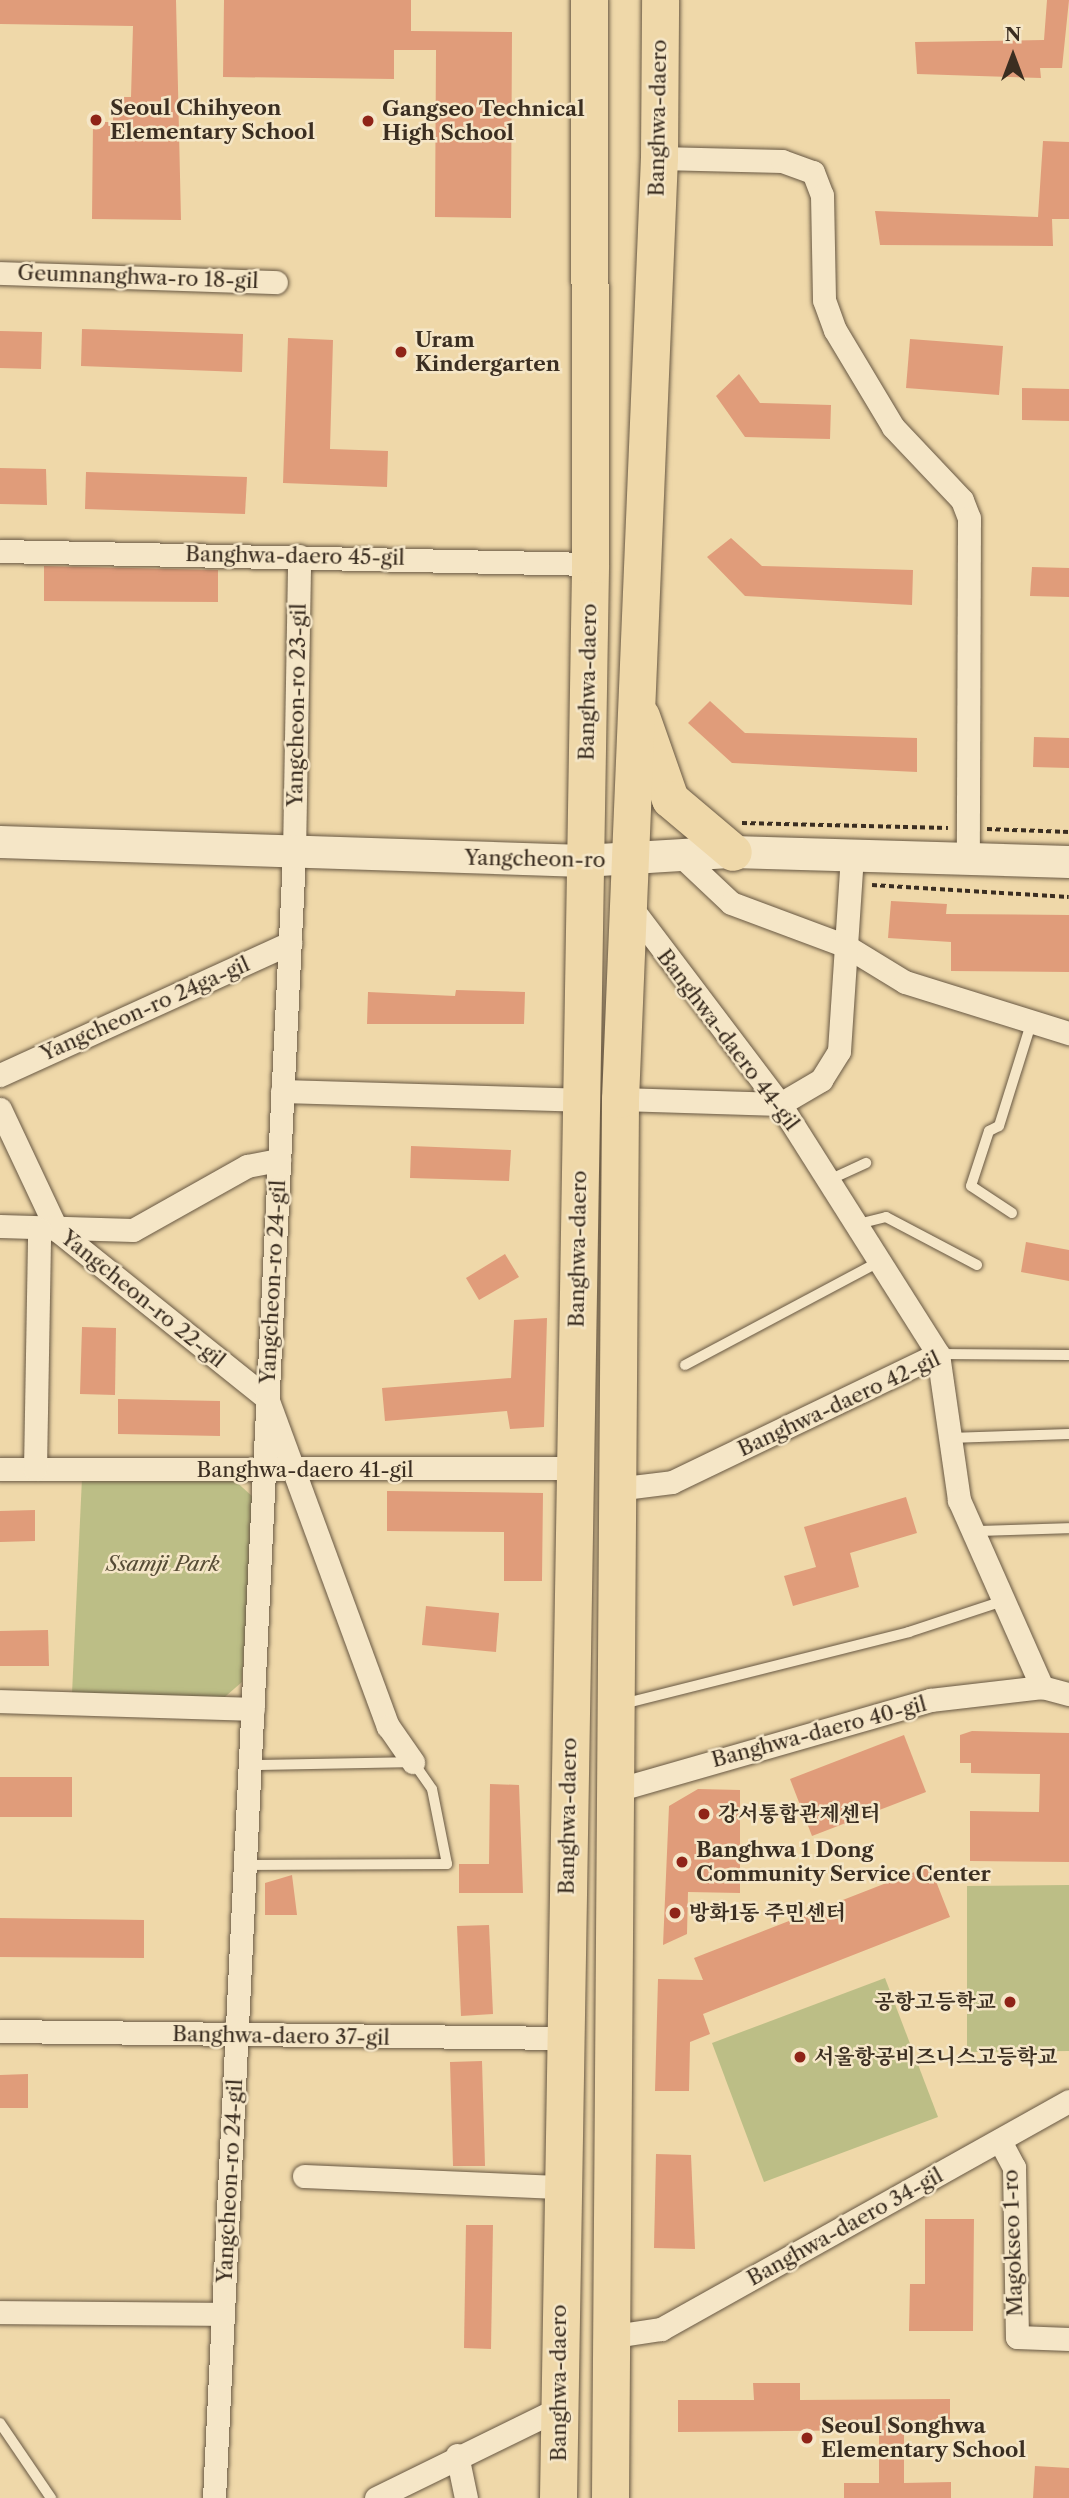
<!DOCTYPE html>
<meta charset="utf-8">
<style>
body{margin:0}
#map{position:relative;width:1069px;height:2498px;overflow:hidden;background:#efd8a9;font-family:"Libre Caslon Text","Noto Serif KR",serif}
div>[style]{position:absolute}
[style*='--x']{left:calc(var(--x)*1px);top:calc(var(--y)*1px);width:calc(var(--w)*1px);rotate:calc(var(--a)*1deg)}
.green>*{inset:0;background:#bcbe86}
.building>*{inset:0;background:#e09c7a}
.path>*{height:3.5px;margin-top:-1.75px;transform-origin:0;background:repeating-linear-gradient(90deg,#3b2e21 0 5px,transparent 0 8.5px)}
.roads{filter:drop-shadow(0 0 2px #685843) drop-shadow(0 0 2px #685843)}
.service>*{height:10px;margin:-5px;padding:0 5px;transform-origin:5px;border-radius:5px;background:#f5e6c7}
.minor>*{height:23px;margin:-11.5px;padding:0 11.5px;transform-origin:11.5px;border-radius:11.5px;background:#f5e6c7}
.secondary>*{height:32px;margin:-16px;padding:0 16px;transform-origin:16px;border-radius:16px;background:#f5e6c7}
.primary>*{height:37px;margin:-18.5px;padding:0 18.5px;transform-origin:18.5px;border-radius:18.5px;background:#efd8a9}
.dots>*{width:19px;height:19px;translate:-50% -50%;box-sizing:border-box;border:4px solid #f5e6c7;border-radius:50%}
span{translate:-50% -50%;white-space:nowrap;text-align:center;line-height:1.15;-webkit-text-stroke:5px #f5e6c7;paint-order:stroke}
.poi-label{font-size:21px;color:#3b2e21;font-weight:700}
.left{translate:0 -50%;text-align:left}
.right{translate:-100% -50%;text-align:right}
.street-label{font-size:21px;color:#3b2e21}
.park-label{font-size:21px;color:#554b35;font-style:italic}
.north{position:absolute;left:978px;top:21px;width:70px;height:70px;-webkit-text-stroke:5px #f5e6c7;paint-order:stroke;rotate:0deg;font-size:19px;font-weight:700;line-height:28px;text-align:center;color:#3b2e21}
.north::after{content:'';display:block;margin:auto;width:24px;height:32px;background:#3b2e21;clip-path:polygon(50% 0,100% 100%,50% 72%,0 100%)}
</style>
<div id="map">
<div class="green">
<i style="clip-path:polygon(82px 1478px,232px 1478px,253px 1497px,242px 1682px,219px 1702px,72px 1694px)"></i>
<i style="clip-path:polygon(1069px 1885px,1069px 2051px,967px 2052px,967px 1886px)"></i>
<i style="clip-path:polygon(885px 1978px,938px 2117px,764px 2182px,712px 2043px)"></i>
</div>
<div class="building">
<i style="clip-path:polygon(0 0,176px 0,181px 220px,92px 219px,93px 122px,113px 122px,113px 109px,124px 109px,124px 97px,131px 97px,133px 26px,0 24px)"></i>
<i style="clip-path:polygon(224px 0,411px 0,411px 31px,512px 32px,511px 218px,435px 217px,436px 50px,394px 50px,394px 79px,223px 77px)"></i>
<i style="clip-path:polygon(1047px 0,1069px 0,1062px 68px,1040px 68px,1041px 78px,917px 74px,915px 42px,1044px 40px)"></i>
<i style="clip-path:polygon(1043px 141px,1069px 142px,1069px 219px,1052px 219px,1053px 246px,880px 245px,875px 211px,1038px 217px)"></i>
<i style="clip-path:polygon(82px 329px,243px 334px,242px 372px,81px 366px)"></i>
<i style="clip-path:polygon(0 331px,42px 332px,41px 369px,0 368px)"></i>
<i style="clip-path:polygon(288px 338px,333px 340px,330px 449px,388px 451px,387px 487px,283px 483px)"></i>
<i style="clip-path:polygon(910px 339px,1003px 346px,999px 395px,906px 388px)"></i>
<i style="clip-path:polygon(739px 374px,760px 403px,831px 405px,830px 439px,745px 437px,716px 396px)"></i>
<i style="clip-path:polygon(1022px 388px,1069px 389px,1069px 421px,1022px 420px)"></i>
<i style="clip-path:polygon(0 468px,46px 469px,47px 505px,0 504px)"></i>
<i style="clip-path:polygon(86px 472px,247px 477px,245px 514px,85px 509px)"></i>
<i style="clip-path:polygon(731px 538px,762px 566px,913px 570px,912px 605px,745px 596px,707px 557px)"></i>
<i style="clip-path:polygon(44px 566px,218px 570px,218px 602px,44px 601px)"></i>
<i style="clip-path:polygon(1032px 567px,1069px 568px,1069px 597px,1030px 596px)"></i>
<i style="clip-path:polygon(710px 701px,745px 733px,917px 738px,917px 772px,732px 763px,688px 723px)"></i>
<i style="clip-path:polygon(1034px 737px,1069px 738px,1069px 768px,1033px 767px)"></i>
<i style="clip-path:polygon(891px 901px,947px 904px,946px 914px,1069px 915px,1069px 972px,951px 971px,951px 942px,888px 938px)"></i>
<i style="clip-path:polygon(456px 990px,525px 992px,524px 1024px,367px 1024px,368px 992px,455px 996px)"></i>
<i style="clip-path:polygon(411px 1146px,511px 1150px,509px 1181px,410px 1178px)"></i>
<i style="clip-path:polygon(1026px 1242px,1069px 1250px,1069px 1281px,1021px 1272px)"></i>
<i style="clip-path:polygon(505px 1254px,519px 1277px,479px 1300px,466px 1278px)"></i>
<i style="clip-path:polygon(547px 1318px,544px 1427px,510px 1429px,507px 1411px,385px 1421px,382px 1388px,511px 1378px,514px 1320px)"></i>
<i style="clip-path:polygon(82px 1327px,116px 1328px,115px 1395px,80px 1394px)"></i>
<i style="clip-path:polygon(118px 1399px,220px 1401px,220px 1436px,118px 1434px)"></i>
<i style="clip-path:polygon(387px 1491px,543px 1493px,542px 1581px,504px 1581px,504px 1532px,387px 1531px)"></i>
<i style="clip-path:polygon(906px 1497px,917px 1533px,850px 1553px,859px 1587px,793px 1606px,784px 1576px,816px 1567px,804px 1527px)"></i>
<i style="clip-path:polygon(35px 1510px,35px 1541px,0 1542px,0 1511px)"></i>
<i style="clip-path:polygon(426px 1606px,499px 1613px,496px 1652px,422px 1645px)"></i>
<i style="clip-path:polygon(48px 1630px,49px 1666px,0 1666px,0 1631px)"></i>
<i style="clip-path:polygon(972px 1731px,1069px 1733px,1069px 1862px,970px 1861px,970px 1811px,1039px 1812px,1040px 1774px,971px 1773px,971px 1763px,960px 1763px,960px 1735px)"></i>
<i style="clip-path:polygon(904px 1735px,926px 1792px,812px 1836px,790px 1779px)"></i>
<i style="clip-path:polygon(0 1777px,72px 1777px,72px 1817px,0 1817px)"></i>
<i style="clip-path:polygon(490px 1784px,519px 1785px,523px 1893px,459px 1893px,459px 1864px,489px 1864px)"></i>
<i style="clip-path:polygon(698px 1789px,740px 1790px,740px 1893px,688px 1892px,687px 1934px,663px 1945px,669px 1806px)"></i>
<i style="clip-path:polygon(930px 1866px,950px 1917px,703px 2014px,710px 2034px,690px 2042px,689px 2091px,655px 2091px,658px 1979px,703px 1980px,694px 1958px)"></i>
<i style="clip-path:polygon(292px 1875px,297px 1915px,265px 1915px,265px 1883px)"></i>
<i style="clip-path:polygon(0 1918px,144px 1920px,144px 1958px,0 1957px)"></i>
<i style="clip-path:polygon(489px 1925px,493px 2014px,461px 2016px,457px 1926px)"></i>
<i style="clip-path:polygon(482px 2061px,485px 2166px,453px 2166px,450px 2062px)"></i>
<i style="clip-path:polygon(28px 2074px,28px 2108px,0 2108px,0 2075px)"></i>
<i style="clip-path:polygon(656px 2154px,691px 2155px,695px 2249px,654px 2248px)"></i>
<i style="clip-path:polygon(925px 2219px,974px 2219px,973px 2331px,909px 2331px,910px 2284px,925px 2284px)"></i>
<i style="clip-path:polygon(466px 2225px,493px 2225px,491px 2349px,464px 2348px)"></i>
<i style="clip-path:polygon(753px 2383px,800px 2383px,800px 2400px,950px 2399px,950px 2430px,904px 2430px,904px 2483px,951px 2482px,951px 2498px,844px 2498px,844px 2483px,879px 2483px,879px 2430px,678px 2432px,678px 2400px,754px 2400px)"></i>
<i style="clip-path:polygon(1035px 2466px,1069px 2468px,1069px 2498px,1033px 2498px)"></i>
</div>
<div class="path">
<i style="--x:742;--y:823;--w:206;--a:1.4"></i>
<i style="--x:987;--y:829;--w:82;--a:2.1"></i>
<i style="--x:872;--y:885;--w:197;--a:3.5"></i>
</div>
<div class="roads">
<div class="service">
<i style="--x:829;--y:1180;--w:41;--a:-24.7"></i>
<i style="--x:1012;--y:1213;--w:49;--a:-146.6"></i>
<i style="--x:971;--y:1186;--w:58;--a:-71.9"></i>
<i style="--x:989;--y:1131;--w:11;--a:-27"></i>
<i style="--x:999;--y:1126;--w:110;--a:-72.6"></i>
<i style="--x:858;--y:1224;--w:29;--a:-14"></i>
<i style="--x:886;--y:1217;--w:103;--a:27.8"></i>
<i style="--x:938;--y:1354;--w:131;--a:0.4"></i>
<i style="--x:685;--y:1365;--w:217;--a:-28"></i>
<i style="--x:949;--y:1438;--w:120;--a:-1.9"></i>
<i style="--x:976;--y:1531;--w:93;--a:-1.8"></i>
<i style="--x:623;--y:1704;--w:295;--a:-14.1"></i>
<i style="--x:909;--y:1632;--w:102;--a:-18.3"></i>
<i style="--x:246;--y:1865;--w:201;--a:-0.3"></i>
<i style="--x:447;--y:1864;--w:76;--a:-101.3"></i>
<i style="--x:432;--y:1789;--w:33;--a:-125"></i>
<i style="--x:413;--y:1762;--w:163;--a:178.9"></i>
<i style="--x:0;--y:2423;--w:91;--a:55.8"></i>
</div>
<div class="minor">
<i style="--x:659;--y:158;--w:123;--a:1.4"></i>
<i style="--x:782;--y:161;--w:33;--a:20"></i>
<i style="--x:813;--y:172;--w:25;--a:69"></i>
<i style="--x:822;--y:195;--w:105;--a:88.9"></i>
<i style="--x:824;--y:300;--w:32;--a:70"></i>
<i style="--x:835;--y:330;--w:113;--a:59.1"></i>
<i style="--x:893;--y:427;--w:100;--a:46.6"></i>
<i style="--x:962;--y:500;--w:19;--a:69"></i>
<i style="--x:969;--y:518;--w:338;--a:90.2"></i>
<i style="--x:0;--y:273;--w:276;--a:1.9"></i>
<i style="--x:0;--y:551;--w:590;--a:1.26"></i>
<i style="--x:679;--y:854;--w:71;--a:43.3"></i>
<i style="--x:731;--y:903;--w:123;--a:20.5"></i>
<i style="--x:846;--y:946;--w:69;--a:31.4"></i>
<i style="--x:905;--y:982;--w:172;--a:17.3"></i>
<i style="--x:630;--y:906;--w:248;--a:52.9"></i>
<i style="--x:780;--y:1104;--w:296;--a:57.7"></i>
<i style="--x:938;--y:1354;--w:148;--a:81.8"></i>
<i style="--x:959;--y:1500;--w:205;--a:66.1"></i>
<i style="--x:0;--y:1075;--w:319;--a:-24.5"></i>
<i style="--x:282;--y:1091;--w:298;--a:1.7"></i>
<i style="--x:620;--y:1099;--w:160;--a:1.8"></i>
<i style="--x:780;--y:1104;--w:48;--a:-30.3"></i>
<i style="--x:821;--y:1080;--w:34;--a:-58"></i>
<i style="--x:839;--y:1051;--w:197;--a:-86.2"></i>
<i style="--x:0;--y:1109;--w:134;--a:64.8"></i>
<i style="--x:57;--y:1230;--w:269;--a:38.7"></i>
<i style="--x:267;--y:1398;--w:350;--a:69.8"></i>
<i style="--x:388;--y:1726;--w:44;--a:55.2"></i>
<i style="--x:0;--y:1226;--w:133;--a:1.7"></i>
<i style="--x:133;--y:1230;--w:131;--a:-29.3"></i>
<i style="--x:247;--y:1166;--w:33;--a:-11"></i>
<i style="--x:0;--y:1469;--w:575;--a:-0.1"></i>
<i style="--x:35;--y:1469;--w:240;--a:-89"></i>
<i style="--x:616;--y:1489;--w:56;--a:-7.1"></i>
<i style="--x:672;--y:1482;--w:295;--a:-25.7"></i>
<i style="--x:0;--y:1701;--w:253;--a:1.8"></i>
<i style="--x:613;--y:1791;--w:330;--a:-16"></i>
<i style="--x:930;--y:1700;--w:113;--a:-6.6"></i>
<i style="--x:1042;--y:1687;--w:28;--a:15"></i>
<i style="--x:0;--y:2031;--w:563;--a:0.71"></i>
<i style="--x:1000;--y:2141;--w:30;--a:62"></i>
<i style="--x:1014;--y:2167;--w:170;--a:89"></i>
<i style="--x:1017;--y:2337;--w:52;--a:2.2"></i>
<i style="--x:304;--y:2176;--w:254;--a:2.5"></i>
<i style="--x:0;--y:2312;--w:223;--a:0.5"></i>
<i style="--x:615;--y:2336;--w:47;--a:-8.7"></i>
<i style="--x:661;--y:2329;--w:467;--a:-29.2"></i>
<i style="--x:457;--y:2455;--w:44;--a:78.2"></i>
<i style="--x:214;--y:2498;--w:1646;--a:-87.21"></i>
<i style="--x:294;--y:854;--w:298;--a:-89"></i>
<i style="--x:376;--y:2498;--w:205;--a:-26.1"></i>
</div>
<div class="secondary">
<i style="--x:0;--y:842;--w:584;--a:1.86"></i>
<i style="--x:584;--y:861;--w:149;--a:-3.5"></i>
<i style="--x:733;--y:852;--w:336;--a:1.7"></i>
</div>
<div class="primary">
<i style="--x:641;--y:716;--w:88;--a:70.7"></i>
<i style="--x:670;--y:799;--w:82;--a:40.1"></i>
<i style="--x:558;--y:2498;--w:1934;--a:-89.05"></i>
<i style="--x:590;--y:564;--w:564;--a:-90.1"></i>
<i style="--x:610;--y:2498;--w:1399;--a:-89.59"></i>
<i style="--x:620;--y:1099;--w:942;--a:-87.63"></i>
<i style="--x:659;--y:158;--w:158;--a:-89.6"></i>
</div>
</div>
<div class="dots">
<i style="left:96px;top:120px;background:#8f2418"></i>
<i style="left:368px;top:121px;background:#8f2418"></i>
<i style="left:401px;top:352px;background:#8f2418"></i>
<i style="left:704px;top:1814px;background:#8f2418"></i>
<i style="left:682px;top:1862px;background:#8f2418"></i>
<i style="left:675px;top:1913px;background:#8f2418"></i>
<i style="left:1010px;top:2002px;background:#8f2418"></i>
<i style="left:800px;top:2057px;background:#8f2418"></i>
<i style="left:807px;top:2438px;background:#8f2418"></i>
</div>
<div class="poi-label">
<span class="left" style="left:110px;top:120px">Seoul Chihyeon<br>Elementary School</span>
<span class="left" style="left:382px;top:121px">Gangseo Technical<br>High School</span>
<span class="left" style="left:415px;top:352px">Uram<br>Kindergarten</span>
<span class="left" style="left:718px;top:1814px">강서통합관제센터</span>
<span class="left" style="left:696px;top:1862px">Banghwa 1 Dong<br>Community Service Center</span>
<span class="left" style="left:689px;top:1913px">방화1동 주민센터</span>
<span class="right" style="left:996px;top:2002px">공항고등학교</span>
<span class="left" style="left:814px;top:2057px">서울항공비즈니스고등학교</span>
<span class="left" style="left:821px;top:2438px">Seoul Songhwa<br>Elementary School</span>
</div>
<div class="street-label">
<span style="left:658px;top:118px;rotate:-89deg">Banghwa-daero</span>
<span style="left:138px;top:277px;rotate:2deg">Geumnanghwa-ro 18-gil</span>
<span style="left:295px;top:556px;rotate:1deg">Banghwa-daero 45-gil</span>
<span style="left:588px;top:682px;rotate:-89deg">Banghwa-daero</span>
<span style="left:297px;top:705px;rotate:-89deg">Yangcheon-ro 23-gil</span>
<span style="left:535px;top:859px;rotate:1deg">Yangcheon-ro</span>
<span style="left:145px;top:1009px;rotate:-24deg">Yangcheon-ro 24ga-gil</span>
<span style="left:728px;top:1040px;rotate:53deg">Banghwa-daero 44-gil</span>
<span style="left:578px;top:1249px;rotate:-89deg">Banghwa-daero</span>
<span style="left:273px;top:1282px;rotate:-87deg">Yangcheon-ro 24-gil</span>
<span style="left:143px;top:1299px;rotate:39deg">Yangcheon-ro 22-gil</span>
<span style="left:839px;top:1404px;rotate:-25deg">Banghwa-daero 42-gil</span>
<span style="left:305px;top:1470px">Banghwa-daero 41-gil</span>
<span style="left:819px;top:1732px;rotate:-15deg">Banghwa-daero 40-gil</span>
<span style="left:568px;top:1816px;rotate:-89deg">Banghwa-daero</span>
<span style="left:281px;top:2036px;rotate:1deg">Banghwa-daero 37-gil</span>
<span style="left:230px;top:2181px;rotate:-87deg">Yangcheon-ro 24-gil</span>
<span style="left:845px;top:2227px;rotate:-29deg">Banghwa-daero 34-gil</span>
<span style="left:1013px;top:2243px;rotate:-92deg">Magokseo 1-ro</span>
<span style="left:559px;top:2383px;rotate:-90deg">Banghwa-daero</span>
</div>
<div class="park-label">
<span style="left:163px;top:1564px">Ssamji Park</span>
</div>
<div class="north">N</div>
</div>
